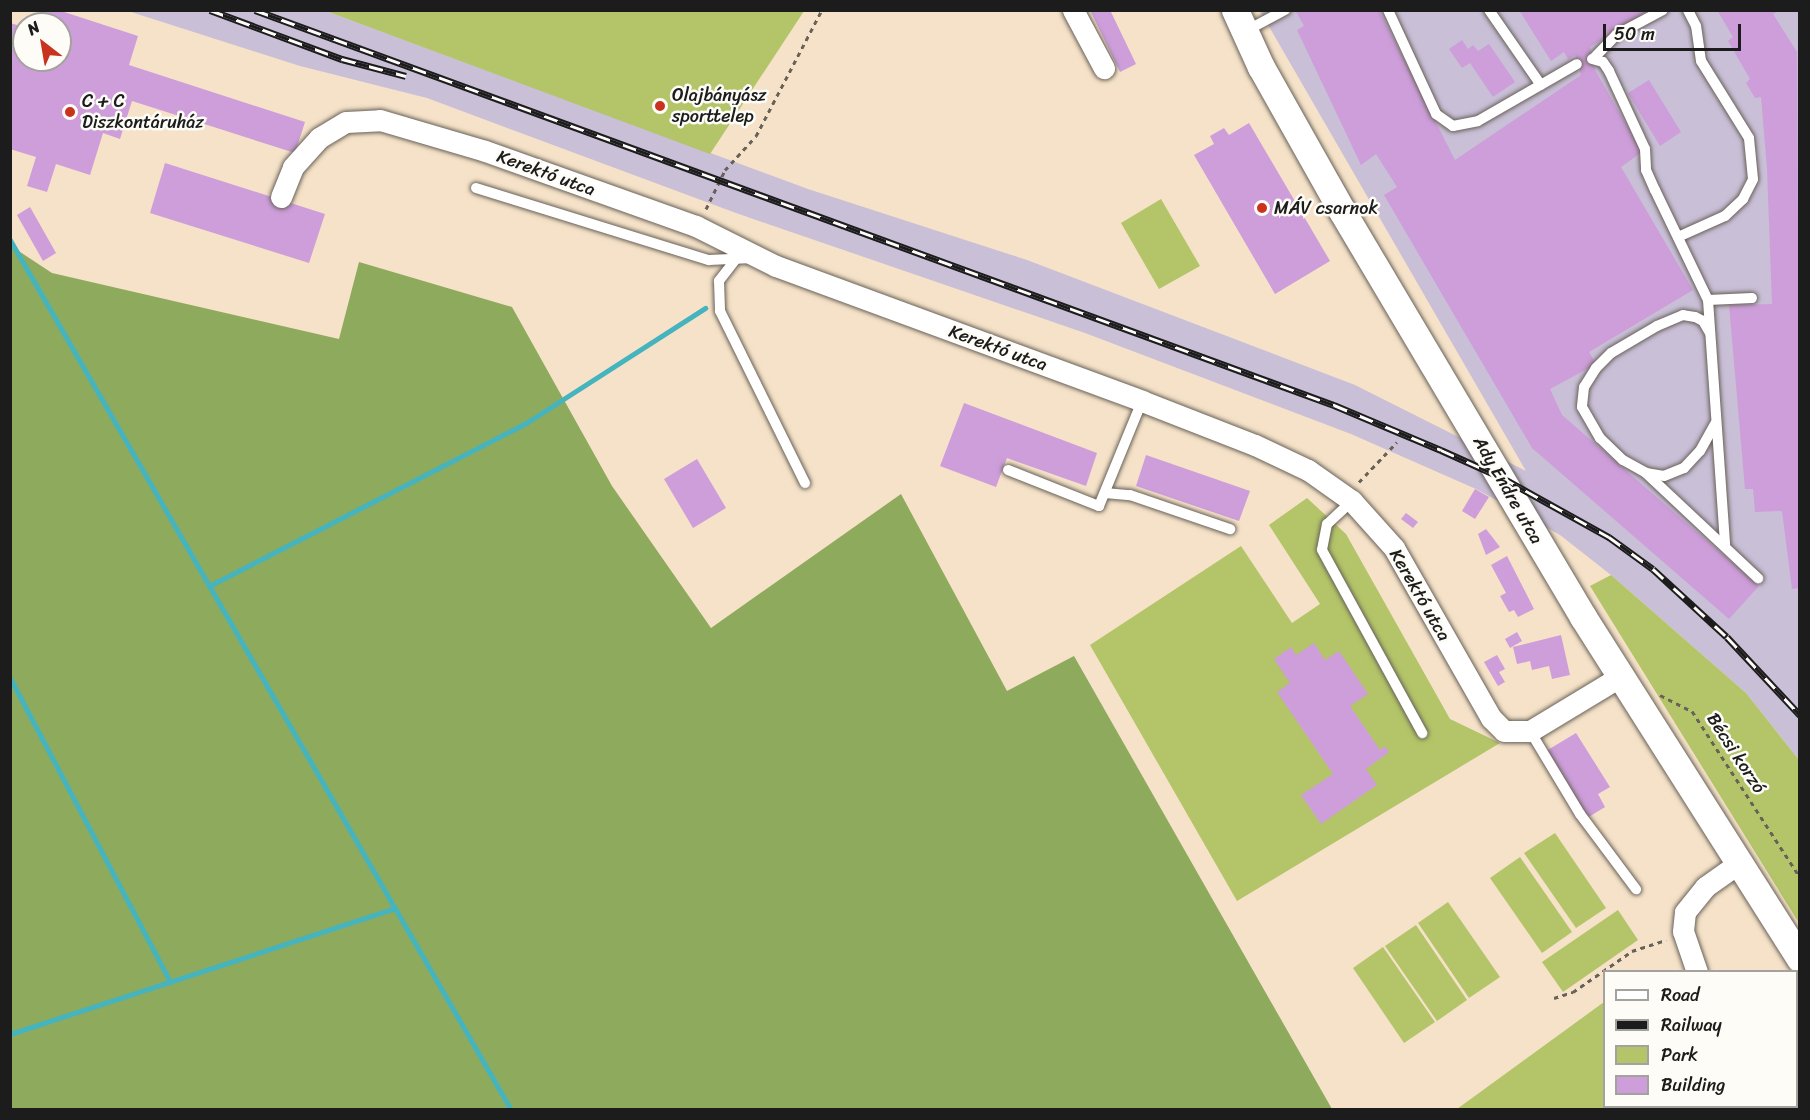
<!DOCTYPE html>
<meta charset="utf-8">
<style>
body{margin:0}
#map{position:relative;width:1810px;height:1120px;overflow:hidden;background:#f5e2c8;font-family:Sriracha,sans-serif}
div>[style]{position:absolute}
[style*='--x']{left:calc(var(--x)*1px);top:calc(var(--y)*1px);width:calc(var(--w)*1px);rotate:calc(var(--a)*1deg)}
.industrial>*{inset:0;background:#c9bfd7}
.green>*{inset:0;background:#b3c568}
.forest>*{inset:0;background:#8eaa5c}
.stream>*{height:5px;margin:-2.5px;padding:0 2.5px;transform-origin:2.5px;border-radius:2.5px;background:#45b4be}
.building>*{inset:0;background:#cd9eda}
.path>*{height:3px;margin-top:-1.5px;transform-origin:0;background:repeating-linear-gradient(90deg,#686158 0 4.5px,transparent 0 9px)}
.roads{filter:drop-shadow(0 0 2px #686158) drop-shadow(0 0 2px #686158)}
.service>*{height:10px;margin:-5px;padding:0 5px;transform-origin:5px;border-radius:5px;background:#fff}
.minor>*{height:21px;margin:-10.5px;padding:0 10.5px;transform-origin:10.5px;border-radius:10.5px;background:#fff}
.tertiary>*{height:27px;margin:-13.5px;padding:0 13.5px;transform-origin:13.5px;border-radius:13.5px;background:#fff}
.rail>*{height:7px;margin-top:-3.5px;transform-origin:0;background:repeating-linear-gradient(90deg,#fdfcf7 0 14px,#1c1c1c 0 28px);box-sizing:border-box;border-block:2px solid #1c1c1c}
.dots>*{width:16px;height:16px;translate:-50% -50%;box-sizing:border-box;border:3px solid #fdfcf7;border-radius:50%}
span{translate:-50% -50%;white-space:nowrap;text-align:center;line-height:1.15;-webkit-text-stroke:5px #fdfcf7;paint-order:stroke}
.poi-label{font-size:18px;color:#1c1c1c}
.left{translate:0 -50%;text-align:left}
.street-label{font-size:18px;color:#1c1c1c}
.frame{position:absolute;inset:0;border:12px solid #1c1c1c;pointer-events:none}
.legend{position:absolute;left:1603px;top:970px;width:195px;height:138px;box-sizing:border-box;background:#fdfcf7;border:2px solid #a3a29f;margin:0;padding:8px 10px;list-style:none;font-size:18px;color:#1c1c1c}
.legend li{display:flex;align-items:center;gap:12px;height:30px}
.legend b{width:30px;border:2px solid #a3a29f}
.north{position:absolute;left:12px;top:12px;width:60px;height:60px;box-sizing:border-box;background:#fdfcf7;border:2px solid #a3a29f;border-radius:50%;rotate:329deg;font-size:16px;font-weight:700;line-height:24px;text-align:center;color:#1c1c1c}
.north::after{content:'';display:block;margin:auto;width:21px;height:27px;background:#c8321e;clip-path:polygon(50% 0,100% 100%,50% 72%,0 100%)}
.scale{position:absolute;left:1603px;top:24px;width:138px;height:27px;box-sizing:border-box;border:3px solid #1c1c1c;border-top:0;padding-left:8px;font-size:18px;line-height:21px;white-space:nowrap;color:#1c1c1c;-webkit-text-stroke:4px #fdfcf7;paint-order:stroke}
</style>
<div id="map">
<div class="industrial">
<i style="clip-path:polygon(128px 11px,326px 11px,808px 189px,1027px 260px,1355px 385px,1526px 471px,1260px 11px,1799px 11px,1799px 760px,1746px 693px,1611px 575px,1560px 535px,1476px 489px,1351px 434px,1085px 333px,736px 213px,427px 98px,300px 66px)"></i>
</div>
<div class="green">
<i style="clip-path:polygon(326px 11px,804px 11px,710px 154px)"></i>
<i style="clip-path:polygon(1161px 199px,1200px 266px,1159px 289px,1121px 223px)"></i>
<i style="clip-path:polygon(1307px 498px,1346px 534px,1450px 719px,1500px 743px,1237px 901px,1090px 645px,1241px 546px,1292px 623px,1320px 604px,1269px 525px)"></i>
<i style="clip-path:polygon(1611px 575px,1746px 693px,1799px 760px,1799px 923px,1590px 586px)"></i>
<i style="clip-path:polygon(1555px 833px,1606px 908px,1576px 928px,1524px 853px)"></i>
<i style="clip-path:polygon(1520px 857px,1572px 932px,1542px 953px,1490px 878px)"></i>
<i style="clip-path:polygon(1448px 902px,1500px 977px,1469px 998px,1418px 923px)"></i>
<i style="clip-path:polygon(1618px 910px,1638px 940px,1563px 992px,1542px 962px)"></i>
<i style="clip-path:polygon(1416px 925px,1467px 1000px,1437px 1021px,1385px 946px)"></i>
<i style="clip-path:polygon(1383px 947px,1435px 1022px,1404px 1043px,1353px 968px)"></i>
<i style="clip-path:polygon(1604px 1002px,1604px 1106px,1745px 1109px,1457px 1109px)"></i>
</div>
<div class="forest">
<i style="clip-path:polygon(11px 246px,52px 273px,339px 339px,359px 262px,512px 307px,612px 486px,711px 628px,901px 494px,1007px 691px,1074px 656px,1332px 1109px,11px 1109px)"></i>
</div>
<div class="stream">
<i style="--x:10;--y:240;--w:1004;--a:60.06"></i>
<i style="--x:209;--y:586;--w:356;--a:-27.2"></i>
<i style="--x:526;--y:423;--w:213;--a:-32.7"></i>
<i style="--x:10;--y:678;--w:344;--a:62.2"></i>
<i style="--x:10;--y:1034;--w:405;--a:-18.1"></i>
</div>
<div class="building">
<i style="clip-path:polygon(45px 10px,58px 10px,138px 36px,129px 65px,305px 122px,295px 153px,132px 101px,120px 139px,103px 133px,90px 175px,56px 164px,47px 192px,27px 186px,36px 157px,10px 149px,10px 23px,24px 27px,24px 60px,60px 60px,60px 24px,41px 24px)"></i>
<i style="clip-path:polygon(1090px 10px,1110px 10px,1136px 64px,1120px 72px)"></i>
<i style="clip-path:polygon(1295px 10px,1379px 10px,1455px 160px,1581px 75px,1575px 55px,1568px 59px,1564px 52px,1551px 61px,1519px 10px,1649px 10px,1590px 47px,1595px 70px,1642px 152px,1621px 167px,1693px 290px,1589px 352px,1596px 364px,1550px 389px,1562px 415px,1759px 586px,1729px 619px,1532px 448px,1384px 195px,1397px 187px,1376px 154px,1361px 165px,1297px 30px,1304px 26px)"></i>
<i style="clip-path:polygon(1717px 10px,1780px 10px,1773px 14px,1797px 52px,1800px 588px,1792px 589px,1782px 511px,1755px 512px,1753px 489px,1745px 489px,1729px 305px,1772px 304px,1767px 169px,1761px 97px,1755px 98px,1746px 83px,1750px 79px,1728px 41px,1733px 37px)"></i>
<i style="clip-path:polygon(1462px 40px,1468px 49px,1473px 45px,1478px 51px,1489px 44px,1515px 82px,1493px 97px,1470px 63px,1462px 68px,1449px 49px)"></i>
<i style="clip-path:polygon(1649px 80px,1681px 132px,1660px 146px,1628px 93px)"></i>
<i style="clip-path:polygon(1249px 123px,1330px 261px,1275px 294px,1194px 155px,1214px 144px,1210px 136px,1224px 128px,1229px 135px)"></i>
<i style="clip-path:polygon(165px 163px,325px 214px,309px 263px,150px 213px)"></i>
<i style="clip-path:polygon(30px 207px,56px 253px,43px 261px,17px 215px)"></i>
<i style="clip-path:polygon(964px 403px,1097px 453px,1086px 486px,1007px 458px,996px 487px,940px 466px)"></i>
<i style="clip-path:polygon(1146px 455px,1250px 491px,1239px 521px,1136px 486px)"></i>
<i style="clip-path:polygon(697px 459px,726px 508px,693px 528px,664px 479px)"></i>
<i style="clip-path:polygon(1475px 489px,1489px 497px,1475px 519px,1462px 511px)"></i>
<i style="clip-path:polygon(1406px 513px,1418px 522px,1413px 528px,1401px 519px)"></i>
<i style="clip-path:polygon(1486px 529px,1500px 547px,1486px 555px,1478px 534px)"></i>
<i style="clip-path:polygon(1507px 556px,1534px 609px,1518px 617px,1514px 610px,1509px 612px,1500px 596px,1506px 593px,1491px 565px)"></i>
<i style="clip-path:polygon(1517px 632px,1522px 641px,1510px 648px,1505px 639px)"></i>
<i style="clip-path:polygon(1561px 635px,1570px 675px,1552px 679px,1549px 666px,1532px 670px,1530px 661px,1517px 664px,1513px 647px)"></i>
<i style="clip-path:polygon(1314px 643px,1325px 660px,1339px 651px,1368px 694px,1350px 706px,1380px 750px,1385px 746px,1389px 752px,1366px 769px,1377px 785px,1321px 824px,1301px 795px,1333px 774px,1277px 692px,1290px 683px,1274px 659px,1291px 647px,1296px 655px)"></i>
<i style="clip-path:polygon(1497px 655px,1505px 669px,1499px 672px,1505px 682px,1498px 686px,1484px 662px)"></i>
<i style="clip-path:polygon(1576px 733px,1610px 787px,1598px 794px,1605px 807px,1587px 818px,1546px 751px)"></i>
</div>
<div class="path">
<i style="--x:706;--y:209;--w:43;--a:-64"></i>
<i style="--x:725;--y:170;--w:46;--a:-47.6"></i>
<i style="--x:756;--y:136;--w:142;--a:-62.4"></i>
<i style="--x:1359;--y:482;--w:55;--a:-46.5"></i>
<i style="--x:1660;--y:695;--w:36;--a:27"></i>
<i style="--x:1692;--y:711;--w:198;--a:57"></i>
<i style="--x:1554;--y:998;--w:20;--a:-18"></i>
<i style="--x:1573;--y:992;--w:72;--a:-34.8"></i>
<i style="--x:1632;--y:951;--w:36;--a:-18"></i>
</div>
<div class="roads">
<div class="service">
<i style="--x:1388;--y:10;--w:115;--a:65.2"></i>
<i style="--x:1436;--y:114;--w:21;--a:35"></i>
<i style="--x:1453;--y:126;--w:25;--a:-11"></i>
<i style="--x:1478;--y:121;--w:114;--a:-29.9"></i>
<i style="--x:1489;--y:10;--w:91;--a:55.3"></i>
<i style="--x:1244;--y:32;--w:47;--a:-28.2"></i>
<i style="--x:1594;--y:58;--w:32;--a:-46"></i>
<i style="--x:1616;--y:35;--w:53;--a:-28"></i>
<i style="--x:1592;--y:59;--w:11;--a:15"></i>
<i style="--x:1603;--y:62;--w:11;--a:56"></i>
<i style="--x:1609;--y:71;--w:86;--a:65.2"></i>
<i style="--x:1645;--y:149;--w:21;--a:87"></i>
<i style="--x:1646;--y:170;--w:22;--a:66"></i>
<i style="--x:1655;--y:190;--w:122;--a:64.3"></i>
<i style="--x:1708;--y:300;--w:245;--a:86"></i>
<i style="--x:476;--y:188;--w:244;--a:17.2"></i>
<i style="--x:709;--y:260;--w:43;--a:-2.7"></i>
<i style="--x:1678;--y:237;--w:51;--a:-24.1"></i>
<i style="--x:1725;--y:216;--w:25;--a:-43"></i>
<i style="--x:1743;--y:199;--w:22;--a:-63"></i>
<i style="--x:1753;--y:179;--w:41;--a:-95.6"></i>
<i style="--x:1749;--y:138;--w:91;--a:-121.9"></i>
<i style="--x:1701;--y:61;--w:35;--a:-98"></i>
<i style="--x:1696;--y:26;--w:18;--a:-117"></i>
<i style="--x:736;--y:259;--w:28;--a:128"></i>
<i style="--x:719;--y:281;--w:30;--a:88"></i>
<i style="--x:720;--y:311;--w:192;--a:63.7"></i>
<i style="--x:1708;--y:300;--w:44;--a:-2.6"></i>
<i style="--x:1710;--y:333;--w:14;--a:-120"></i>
<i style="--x:1703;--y:321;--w:9;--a:-153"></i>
<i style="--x:1695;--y:317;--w:12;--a:-171"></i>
<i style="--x:1683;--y:315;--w:28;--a:157"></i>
<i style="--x:1657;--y:326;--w:53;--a:149.6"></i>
<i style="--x:1611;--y:353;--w:21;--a:135"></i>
<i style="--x:1596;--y:368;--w:22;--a:122"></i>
<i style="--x:1584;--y:387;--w:20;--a:96"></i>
<i style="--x:1582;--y:407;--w:36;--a:60"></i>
<i style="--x:1600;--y:438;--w:32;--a:44"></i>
<i style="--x:1623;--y:460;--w:26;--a:29"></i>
<i style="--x:1646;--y:473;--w:18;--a:9"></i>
<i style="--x:1664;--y:476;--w:22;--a:-22"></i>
<i style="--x:1684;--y:468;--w:23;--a:-47"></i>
<i style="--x:1700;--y:451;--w:31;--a:-61"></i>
<i style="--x:1008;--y:470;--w:98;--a:21.6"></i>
<i style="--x:1099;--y:506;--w:113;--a:-67.7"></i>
<i style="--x:1646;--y:473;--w:154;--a:43.2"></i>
<i style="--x:1105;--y:493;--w:25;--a:5"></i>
<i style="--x:1130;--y:495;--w:106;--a:18.8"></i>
<i style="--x:1352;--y:501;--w:34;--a:137"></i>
<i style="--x:1327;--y:524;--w:26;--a:101"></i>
<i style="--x:1322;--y:550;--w:209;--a:61.3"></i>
<i style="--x:1530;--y:731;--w:97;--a:58.9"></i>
<i style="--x:1580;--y:814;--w:94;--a:53.3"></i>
</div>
<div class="minor">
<i style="--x:1073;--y:10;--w:66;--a:61.9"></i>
<i style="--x:281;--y:197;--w:32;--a:-68"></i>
<i style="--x:293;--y:167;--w:39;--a:-48"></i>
<i style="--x:319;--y:138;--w:31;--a:-31"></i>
<i style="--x:346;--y:122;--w:34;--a:-3"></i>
<i style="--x:380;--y:120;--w:109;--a:16.4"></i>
<i style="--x:485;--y:151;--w:224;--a:19.6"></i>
<i style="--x:696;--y:226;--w:89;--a:26.6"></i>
<i style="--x:776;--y:266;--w:390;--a:20.2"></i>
<i style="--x:1142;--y:401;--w:121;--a:21.3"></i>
<i style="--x:1255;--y:445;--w:59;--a:25.3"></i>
<i style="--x:1308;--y:470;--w:54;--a:35.2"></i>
<i style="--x:1352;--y:501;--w:63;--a:48.2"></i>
<i style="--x:1394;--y:548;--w:196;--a:60.3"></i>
<i style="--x:1491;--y:718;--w:18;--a:45"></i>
<i style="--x:1504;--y:731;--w:26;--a:0"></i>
<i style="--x:1530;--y:731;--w:106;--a:-31.1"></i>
<i style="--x:1697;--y:972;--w:43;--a:-108.9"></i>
<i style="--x:1683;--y:931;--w:19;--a:-84"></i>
<i style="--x:1685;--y:912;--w:32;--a:-51"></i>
<i style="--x:1705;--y:887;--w:42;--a:-35.2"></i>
<i style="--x:1766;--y:1106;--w:4;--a:76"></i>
</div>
<div class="tertiary">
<i style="--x:1235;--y:10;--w:63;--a:65.5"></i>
<i style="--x:1261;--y:67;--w:165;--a:60.6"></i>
<i style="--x:1342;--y:211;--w:472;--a:59.3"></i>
<i style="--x:1583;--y:617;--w:405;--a:57.6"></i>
</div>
</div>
<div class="rail">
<i style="--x:210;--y:10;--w:141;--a:20.4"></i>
<i style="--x:342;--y:59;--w:66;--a:14.9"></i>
<i style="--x:255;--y:10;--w:1149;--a:20.11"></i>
<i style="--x:1334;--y:405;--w:116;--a:22.8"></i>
<i style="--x:1441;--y:450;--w:66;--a:24.2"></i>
<i style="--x:1501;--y:477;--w:124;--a:29.1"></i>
<i style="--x:1609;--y:537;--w:54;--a:36"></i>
<i style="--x:1653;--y:569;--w:100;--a:42.6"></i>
<i style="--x:1727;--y:637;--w:107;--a:46.9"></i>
</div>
<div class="dots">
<i style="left:660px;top:106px;background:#c8321e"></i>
<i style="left:70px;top:112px;background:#c8321e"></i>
<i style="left:1262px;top:208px;background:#c8321e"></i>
</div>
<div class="poi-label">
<span class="left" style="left:672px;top:106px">Olajbányász<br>sporttelep</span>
<span class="left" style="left:82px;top:112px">C + C<br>Diszkontáruház</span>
<span class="left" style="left:1274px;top:208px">MÁV csarnok</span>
</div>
<div class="street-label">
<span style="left:546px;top:173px;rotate:20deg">Kerektó utca</span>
<span style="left:998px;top:348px;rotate:20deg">Kerektó utca</span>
<span style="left:1508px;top:490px;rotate:60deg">Ady Endre utca</span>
<span style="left:1420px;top:595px;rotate:60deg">Kerektó utca</span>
<span style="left:1736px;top:753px;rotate:57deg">Bécsi korzó</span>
</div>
<div class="frame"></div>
<ul class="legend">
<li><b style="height:8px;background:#fff"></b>Road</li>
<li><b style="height:8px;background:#1c1c1c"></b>Railway</li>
<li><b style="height:16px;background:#b3c568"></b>Park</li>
<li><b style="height:16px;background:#cd9eda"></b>Building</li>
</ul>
<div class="north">N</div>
<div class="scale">50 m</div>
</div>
